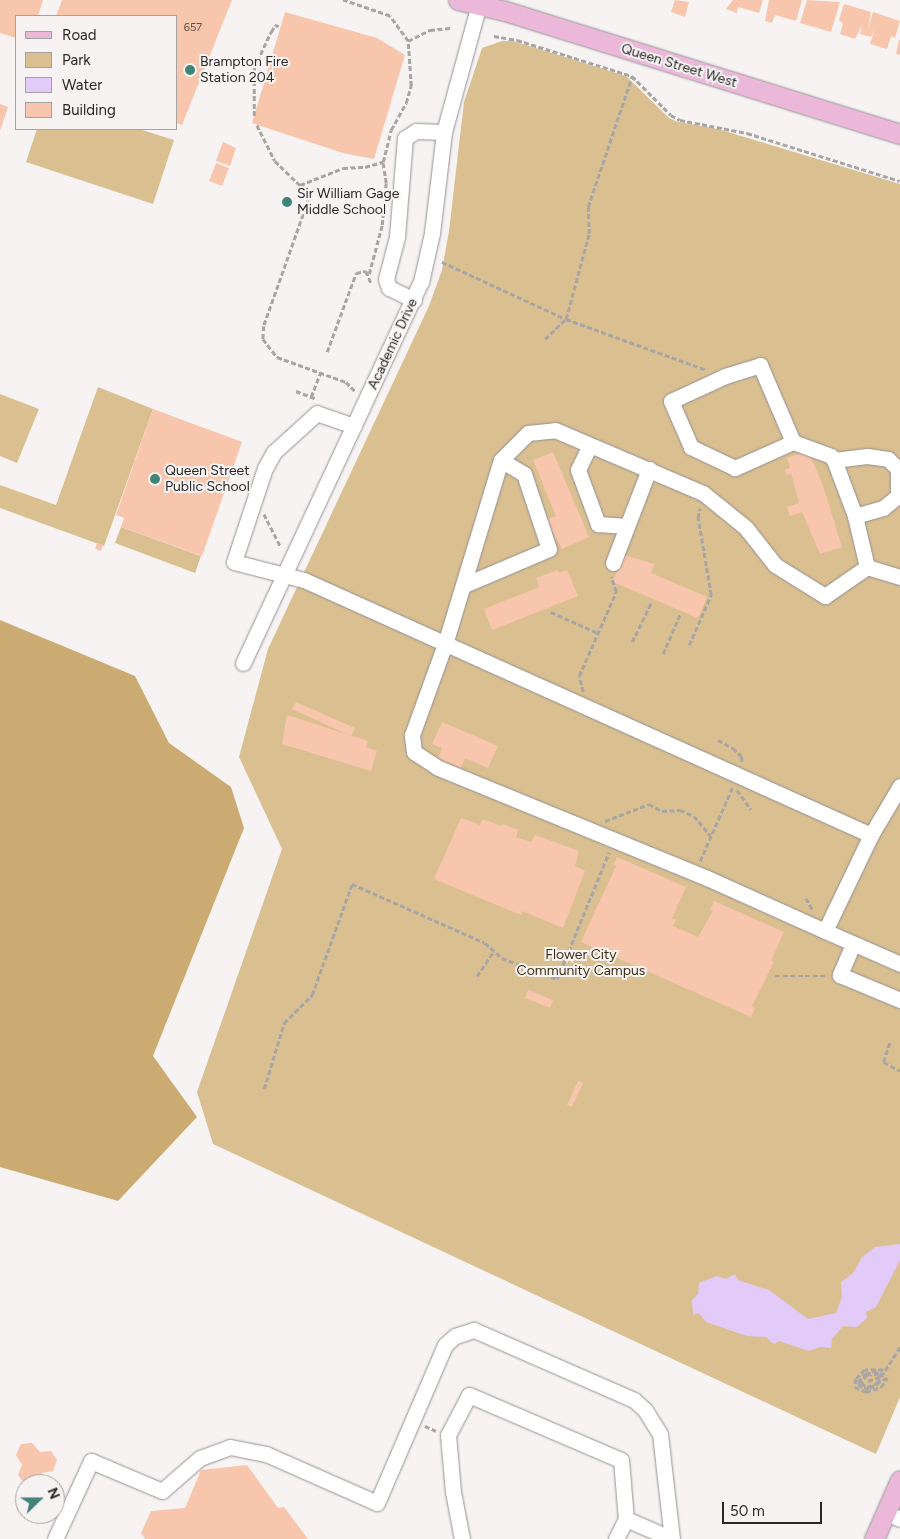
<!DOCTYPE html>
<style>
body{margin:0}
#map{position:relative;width:900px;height:1539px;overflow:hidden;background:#f7f3f3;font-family:Figtree,sans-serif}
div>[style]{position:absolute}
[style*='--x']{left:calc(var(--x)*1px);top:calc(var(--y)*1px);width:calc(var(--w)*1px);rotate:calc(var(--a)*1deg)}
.green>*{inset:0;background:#dabf91}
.forest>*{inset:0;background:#cbab72}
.water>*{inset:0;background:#e3cbf9}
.building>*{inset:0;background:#f8c6ad}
.path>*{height:2.5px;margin-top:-1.25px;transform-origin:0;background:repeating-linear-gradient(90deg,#a8a5a5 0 5px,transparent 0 7.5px)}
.roads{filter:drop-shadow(0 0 1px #969293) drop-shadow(0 0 1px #969293)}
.minor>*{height:15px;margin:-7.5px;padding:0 7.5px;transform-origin:7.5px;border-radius:7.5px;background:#fff}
.major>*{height:19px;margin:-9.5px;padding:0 9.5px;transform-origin:9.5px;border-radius:9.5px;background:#ebb8d9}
.dots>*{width:14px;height:14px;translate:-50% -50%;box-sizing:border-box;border:2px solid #f7f3f3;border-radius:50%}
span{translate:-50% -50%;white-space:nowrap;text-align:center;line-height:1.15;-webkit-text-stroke:4px #f7f3f3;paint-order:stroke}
.number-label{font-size:11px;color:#5e5049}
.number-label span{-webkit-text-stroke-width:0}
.poi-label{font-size:14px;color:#2a2828}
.left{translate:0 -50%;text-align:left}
.street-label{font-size:14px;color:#2a2828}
.park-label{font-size:14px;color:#3c2e13}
.legend{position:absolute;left:15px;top:15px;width:162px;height:115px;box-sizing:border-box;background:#f7f3f3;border:1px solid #a5a2a2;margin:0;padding:6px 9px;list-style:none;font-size:15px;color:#2a2828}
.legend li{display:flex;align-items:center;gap:10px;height:25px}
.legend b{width:25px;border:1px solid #a5a2a2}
.north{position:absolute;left:15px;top:1474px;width:50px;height:50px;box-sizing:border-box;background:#f7f3f3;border:1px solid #a5a2a2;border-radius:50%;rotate:68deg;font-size:14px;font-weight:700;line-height:20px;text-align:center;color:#2a2828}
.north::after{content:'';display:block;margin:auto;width:18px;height:22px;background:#408478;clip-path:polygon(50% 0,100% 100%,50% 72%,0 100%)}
.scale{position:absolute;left:722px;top:1502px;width:100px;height:22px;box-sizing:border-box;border:2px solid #2a2828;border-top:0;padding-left:6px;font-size:15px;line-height:18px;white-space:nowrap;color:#2a2828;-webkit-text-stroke:4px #f7f3f3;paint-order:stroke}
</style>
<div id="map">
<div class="green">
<i style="clip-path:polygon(502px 41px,513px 41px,626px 76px,669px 118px,678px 122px,718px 129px,900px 184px,900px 1397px,876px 1454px,213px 1144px,197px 1092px,282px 849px,239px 757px,268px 649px,429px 306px,442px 270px,449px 231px,464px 102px,482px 48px)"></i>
<i style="clip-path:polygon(37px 129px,139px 129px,174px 140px,153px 204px,26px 162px)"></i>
<i style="clip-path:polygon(98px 387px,153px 409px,104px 546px,0 508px,0 485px,56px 505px)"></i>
<i style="clip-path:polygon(0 394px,39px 409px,17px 463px,0 456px)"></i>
<i style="clip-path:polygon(121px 527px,201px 556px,195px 573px,115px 543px)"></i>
</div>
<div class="forest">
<i style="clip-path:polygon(0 620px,135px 676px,169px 743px,231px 787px,244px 828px,153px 1056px,197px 1117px,118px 1201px,0 1167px)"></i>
</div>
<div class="water">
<i style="clip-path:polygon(900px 1244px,900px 1260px,876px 1307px,866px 1312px,867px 1318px,857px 1327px,843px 1326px,832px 1339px,831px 1348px,820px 1347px,809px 1351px,779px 1341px,774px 1344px,766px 1337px,747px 1336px,706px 1322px,699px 1313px,693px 1315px,692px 1300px,698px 1294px,699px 1283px,717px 1276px,726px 1279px,735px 1274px,738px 1280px,769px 1290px,808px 1319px,836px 1313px,842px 1297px,841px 1282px,853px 1273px,862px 1257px,875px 1247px)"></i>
</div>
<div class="building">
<i style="clip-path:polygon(0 0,43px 0,38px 16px,16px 16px,16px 38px,0 33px)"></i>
<i style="clip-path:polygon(62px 0,232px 0,182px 125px,176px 123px,176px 16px,56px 16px)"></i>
<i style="clip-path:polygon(675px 0,689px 2px,685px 17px,671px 12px)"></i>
<i style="clip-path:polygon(733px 0,763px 0,759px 13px,738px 7px,737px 13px,726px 9px)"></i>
<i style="clip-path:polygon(769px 0,802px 0,796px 21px,775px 15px,772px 23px,765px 21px)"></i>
<i style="clip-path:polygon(807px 0,840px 2px,831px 32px,800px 23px)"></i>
<i style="clip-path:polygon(844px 4px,871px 12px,868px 29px,873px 12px,900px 21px,895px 38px,891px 36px,887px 49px,870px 44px,875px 29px,871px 37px,860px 34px,862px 25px,855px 39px,840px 34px,843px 24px,839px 20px)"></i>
<i style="clip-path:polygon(285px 12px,377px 38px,405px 55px,374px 159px,343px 153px,252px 123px)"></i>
<i style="clip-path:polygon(899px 40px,900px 40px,900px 55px,896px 54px)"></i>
<i style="clip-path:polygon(0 104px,8px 107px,0 131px)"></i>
<i style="clip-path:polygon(223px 142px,236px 148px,230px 166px,216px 161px)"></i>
<i style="clip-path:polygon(216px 163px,229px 168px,222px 186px,209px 181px)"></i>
<i style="clip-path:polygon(153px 409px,242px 442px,202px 556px,121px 527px,124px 518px,116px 515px)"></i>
<i style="clip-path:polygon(808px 451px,822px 483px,842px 547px,820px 554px,802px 512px,790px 516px,787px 507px,799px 503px,791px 473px,786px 475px,785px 470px,790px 468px,787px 458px)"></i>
<i style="clip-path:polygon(553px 452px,589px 537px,562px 549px,546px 520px,556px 516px,533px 460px)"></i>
<i style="clip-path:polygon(97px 543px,103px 545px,101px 551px,95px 549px)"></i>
<i style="clip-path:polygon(624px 555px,655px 564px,651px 573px,707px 597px,698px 618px,613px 582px)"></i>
<i style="clip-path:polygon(558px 570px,559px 573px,567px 570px,578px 596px,492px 630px,484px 609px,539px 587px,536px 578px)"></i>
<i style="clip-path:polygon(296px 702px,355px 728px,351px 736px,292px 709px)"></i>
<i style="clip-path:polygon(287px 715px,368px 741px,366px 747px,377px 751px,371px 771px,282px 744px)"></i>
<i style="clip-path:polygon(442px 722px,498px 746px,488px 768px,465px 758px,461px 768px,438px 758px,442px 748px,432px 744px)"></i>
<i style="clip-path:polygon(461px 818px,480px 825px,483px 819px,501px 826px,503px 824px,518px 830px,516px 837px,531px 842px,535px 835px,579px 851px,575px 866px,585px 871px,563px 928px,522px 911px,521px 915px,434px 879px)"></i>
<i style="clip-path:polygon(617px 857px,686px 887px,672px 919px,676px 920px,673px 926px,698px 937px,713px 911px,710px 910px,714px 901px,784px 932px,771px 961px,774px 962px,752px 1006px,755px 1008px,751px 1017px,581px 942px,616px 866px,614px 864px)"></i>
<i style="clip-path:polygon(528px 990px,553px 1000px,550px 1008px,525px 998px)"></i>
<i style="clip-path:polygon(578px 1081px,583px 1083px,572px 1107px,567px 1105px)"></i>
<i style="clip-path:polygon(32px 1443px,40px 1452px,51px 1451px,57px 1460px,53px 1471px,42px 1473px,37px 1483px,25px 1484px,18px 1475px,22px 1465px,16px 1455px,21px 1444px)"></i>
<i style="clip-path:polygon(247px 1465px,278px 1508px,284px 1507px,308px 1539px,145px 1539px,141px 1533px,151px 1511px,185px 1508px,201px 1470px)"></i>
</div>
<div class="path">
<i style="--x:494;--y:36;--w:23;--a:10"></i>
<i style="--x:517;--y:40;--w:121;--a:17.4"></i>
<i style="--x:632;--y:76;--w:55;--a:45"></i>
<i style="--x:671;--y:115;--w:10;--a:29"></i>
<i style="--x:680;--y:120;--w:68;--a:11"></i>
<i style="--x:747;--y:133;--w:160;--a:17.4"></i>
<i style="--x:408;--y:41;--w:25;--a:-27"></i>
<i style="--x:430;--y:30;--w:20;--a:-6"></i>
<i style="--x:254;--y:116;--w:48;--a:-90"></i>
<i style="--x:254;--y:68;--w:40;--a:-65"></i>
<i style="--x:271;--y:32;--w:8;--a:-60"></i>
<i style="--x:275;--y:25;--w:4;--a:14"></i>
<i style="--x:257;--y:125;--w:40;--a:63.4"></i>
<i style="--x:275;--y:161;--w:35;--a:44"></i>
<i style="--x:300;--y:185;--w:46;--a:-21.6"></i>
<i style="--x:343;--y:168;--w:22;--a:-3"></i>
<i style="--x:365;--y:167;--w:19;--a:-16"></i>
<i style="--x:383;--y:162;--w:33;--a:-76"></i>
<i style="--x:391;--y:130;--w:31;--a:-61"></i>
<i style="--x:406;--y:103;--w:18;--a:-74"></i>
<i style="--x:411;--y:86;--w:45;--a:-93.8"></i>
<i style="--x:408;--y:41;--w:31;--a:-126"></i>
<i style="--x:390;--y:16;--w:50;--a:-161.2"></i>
<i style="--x:300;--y:185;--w:14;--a:36"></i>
<i style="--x:311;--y:193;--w:141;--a:109.5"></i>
<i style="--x:264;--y:326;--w:13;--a:94"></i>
<i style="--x:263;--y:339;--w:23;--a:52"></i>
<i style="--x:277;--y:357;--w:73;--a:19.9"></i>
<i style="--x:346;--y:382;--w:13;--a:45"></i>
<i style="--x:442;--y:262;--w:136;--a:24.7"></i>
<i style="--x:566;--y:319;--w:150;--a:19.9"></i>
<i style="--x:369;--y:274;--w:51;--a:-75.1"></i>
<i style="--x:382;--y:225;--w:42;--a:-84.6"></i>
<i style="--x:386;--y:183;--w:20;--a:-99"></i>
<i style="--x:545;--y:339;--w:29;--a:-44"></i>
<i style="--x:566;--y:319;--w:88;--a:-74.9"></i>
<i style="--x:589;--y:234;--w:27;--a:-92"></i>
<i style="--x:588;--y:207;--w:138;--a:-71.4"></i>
<i style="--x:327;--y:352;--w:84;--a:-69.8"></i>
<i style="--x:356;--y:273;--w:10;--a:-11"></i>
<i style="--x:366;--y:271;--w:13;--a:67"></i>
<i style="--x:296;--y:391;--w:22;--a:21"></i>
<i style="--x:311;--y:397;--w:26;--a:-69"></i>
<i style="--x:264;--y:514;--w:36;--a:63"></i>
<i style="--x:551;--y:612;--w:51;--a:24.1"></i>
<i style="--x:632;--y:642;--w:43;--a:-64"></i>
<i style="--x:689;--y:645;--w:55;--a:-66.3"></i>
<i style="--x:711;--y:595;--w:78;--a:-99.6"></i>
<i style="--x:698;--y:518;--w:10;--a:-79"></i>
<i style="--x:663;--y:654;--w:43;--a:-67"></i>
<i style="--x:583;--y:692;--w:16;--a:-104"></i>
<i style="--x:579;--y:676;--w:92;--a:-66.2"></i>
<i style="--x:616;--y:592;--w:16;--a:-108"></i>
<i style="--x:718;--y:740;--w:17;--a:28"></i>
<i style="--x:733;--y:748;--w:13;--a:45"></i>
<i style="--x:742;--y:757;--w:5;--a:90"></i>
<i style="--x:737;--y:790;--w:24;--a:54"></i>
<i style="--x:605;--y:821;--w:47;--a:-21.1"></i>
<i style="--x:649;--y:804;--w:15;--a:28"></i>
<i style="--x:662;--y:811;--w:18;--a:-3"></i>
<i style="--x:680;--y:810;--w:15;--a:23"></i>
<i style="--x:694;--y:816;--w:26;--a:50"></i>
<i style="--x:700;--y:861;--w:80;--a:-66.3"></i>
<i style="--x:806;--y:898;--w:14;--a:60"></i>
<i style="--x:477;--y:976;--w:30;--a:-56"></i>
<i style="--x:775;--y:976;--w:51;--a:0"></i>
<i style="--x:890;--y:1043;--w:20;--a:108"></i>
<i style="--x:884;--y:1062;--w:18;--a:29"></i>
<i style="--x:264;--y:1089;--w:69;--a:-73.1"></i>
<i style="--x:284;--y:1023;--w:40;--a:-45"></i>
<i style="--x:312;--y:995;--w:118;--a:-70.2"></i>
<i style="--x:352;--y:884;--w:145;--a:23.9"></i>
<i style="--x:485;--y:943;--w:23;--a:41"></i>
<i style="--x:502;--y:958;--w:59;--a:20.9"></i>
<i style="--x:557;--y:979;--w:137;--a:-67.7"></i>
<i style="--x:868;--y:1381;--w:12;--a:-20"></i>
<i style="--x:879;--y:1377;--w:8;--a:-60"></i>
<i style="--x:883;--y:1370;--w:18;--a:180"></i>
<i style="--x:865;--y:1370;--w:13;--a:135"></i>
<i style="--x:856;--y:1379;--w:8;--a:97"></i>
<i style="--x:855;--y:1387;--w:12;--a:24"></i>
<i style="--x:866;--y:1392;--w:16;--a:-18"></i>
<i style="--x:881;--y:1387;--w:11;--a:-56"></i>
<i style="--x:887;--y:1378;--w:21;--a:149"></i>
<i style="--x:869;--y:1389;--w:9;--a:-167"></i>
<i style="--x:860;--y:1387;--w:5;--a:-112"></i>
<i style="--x:858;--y:1382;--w:11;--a:-49"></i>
<i style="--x:865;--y:1374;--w:9;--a:-18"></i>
<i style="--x:874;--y:1371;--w:6;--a:31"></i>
<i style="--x:879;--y:1374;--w:12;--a:175"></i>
<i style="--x:867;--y:1375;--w:10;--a:127"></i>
<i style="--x:861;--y:1383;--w:7;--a:34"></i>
<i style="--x:867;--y:1387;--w:11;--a:-22"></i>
<i style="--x:877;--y:1383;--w:43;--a:-57.4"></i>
<i style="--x:425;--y:1426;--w:12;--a:24"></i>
</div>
<div class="roads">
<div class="minor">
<i style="--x:414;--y:300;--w:28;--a:-154"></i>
<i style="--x:389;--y:288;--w:9;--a:-108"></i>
<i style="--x:386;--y:279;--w:43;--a:-75.3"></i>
<i style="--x:397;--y:237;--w:99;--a:-85.4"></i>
<i style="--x:405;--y:138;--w:13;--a:-32"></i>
<i style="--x:416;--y:131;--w:28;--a:2"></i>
<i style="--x:354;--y:426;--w:39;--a:-161"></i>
<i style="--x:317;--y:413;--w:58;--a:137.8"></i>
<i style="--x:274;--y:452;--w:18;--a:119"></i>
<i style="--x:265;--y:468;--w:99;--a:108.3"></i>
<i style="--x:234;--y:562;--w:72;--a:14.4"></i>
<i style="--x:304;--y:580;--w:622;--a:24.22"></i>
<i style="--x:871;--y:835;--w:57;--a:-59.4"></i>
<i style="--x:793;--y:442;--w:64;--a:155.9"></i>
<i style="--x:735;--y:468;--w:49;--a:-154.5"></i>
<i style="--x:691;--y:447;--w:50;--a:-113.5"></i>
<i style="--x:671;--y:401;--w:60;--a:-24.8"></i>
<i style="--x:725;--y:376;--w:37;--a:-17"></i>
<i style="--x:760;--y:365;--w:84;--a:66.8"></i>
<i style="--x:793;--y:442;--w:40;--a:20.2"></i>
<i style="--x:831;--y:456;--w:5;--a:53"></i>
<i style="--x:834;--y:460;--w:60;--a:69.4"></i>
<i style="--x:855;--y:516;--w:52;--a:76.8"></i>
<i style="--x:589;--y:447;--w:25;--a:116"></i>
<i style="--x:578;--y:470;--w:58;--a:69.7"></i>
<i style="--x:598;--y:524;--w:29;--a:4"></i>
<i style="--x:834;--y:460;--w:33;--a:-7"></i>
<i style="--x:867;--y:456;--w:21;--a:8"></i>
<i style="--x:888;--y:459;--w:17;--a:45"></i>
<i style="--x:855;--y:516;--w:29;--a:-16"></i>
<i style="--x:883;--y:508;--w:19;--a:-39"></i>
<i style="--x:898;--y:496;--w:24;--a:-90"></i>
<i style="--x:613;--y:563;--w:101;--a:-69"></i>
<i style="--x:464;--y:585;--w:92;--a:-23"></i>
<i style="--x:549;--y:549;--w:79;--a:-108.4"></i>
<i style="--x:524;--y:474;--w:27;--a:-149"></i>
<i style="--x:243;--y:663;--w:421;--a:-65"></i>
<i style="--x:421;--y:282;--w:50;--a:-77.3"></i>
<i style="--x:432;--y:233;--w:102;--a:-83.2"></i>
<i style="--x:444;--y:132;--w:137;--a:-74.7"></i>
<i style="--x:871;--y:835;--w:106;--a:115.6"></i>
<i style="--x:825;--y:931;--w:129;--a:-155.8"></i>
<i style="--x:707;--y:878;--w:292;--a:-157.7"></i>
<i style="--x:437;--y:767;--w:27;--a:-147"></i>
<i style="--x:414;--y:752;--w:17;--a:-97"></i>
<i style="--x:412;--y:735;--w:97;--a:-70.1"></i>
<i style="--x:445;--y:644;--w:192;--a:-73.1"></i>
<i style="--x:501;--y:460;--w:38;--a:-45"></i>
<i style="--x:528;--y:433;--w:27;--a:-6"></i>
<i style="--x:555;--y:430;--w:161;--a:23.1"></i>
<i style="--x:703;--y:493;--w:55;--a:39.1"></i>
<i style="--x:746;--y:528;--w:47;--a:51.9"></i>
<i style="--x:775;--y:565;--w:59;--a:31.8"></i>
<i style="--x:825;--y:596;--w:51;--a:-34.6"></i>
<i style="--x:867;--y:567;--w:34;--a:17"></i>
<i style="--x:825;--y:931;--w:82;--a:23.7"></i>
<i style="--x:853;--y:944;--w:34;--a:113"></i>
<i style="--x:840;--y:975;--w:65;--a:22.6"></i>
<i style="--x:886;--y:1513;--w:15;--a:23"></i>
<i style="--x:626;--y:1519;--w:50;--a:23.5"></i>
<i style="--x:55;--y:1539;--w:86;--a:-65.2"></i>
<i style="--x:91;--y:1461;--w:77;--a:22.9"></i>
<i style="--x:162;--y:1491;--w:50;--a:-41"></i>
<i style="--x:200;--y:1458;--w:32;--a:-20"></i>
<i style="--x:230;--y:1447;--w:37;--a:11"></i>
<i style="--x:266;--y:1454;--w:121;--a:23.8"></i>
<i style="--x:377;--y:1503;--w:172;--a:-66.7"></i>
<i style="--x:445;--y:1345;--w:13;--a:-42"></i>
<i style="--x:455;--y:1336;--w:20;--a:-18"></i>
<i style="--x:474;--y:1330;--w:175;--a:23.6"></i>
<i style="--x:634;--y:1400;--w:15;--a:42"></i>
<i style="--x:645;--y:1410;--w:28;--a:58"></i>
<i style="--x:660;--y:1434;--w:106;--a:83.5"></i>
<i style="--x:462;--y:1539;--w:48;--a:-100.8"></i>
<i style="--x:453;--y:1492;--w:57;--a:-95"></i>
<i style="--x:448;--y:1435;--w:45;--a:-62.3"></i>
<i style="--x:469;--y:1395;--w:165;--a:23.2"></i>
<i style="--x:621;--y:1460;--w:59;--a:85.2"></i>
<i style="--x:626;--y:1519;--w:22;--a:117"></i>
</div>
<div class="major">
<i style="--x:458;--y:0;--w:48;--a:13.2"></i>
<i style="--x:505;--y:11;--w:414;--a:17.3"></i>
<i style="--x:874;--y:1539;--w:64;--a:-66.2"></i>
</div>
</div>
<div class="dots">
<i style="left:190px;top:70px;background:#408478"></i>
<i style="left:287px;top:202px;background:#408478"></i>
<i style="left:155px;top:479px;background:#408478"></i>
</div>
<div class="number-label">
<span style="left:193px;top:28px">657</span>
</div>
<div class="poi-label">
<span class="left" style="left:200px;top:70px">Brampton Fire<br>Station 204</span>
<span class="left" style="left:297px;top:202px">Sir William Gage<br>Middle School</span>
<span class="left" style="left:165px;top:479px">Queen Street<br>Public School</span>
</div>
<div class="street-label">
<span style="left:679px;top:66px;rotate:17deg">Queen Street West</span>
<span style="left:393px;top:344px;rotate:-65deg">Academic Drive</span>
</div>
<div class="park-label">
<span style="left:581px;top:963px">Flower City<br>Community Campus</span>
</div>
<ul class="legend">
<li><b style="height:6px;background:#ebb8d9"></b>Road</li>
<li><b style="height:14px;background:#dabf91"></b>Park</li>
<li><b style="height:14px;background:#e3cbf9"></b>Water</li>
<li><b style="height:14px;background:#f8c6ad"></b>Building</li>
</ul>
<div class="north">N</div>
<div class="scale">50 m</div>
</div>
